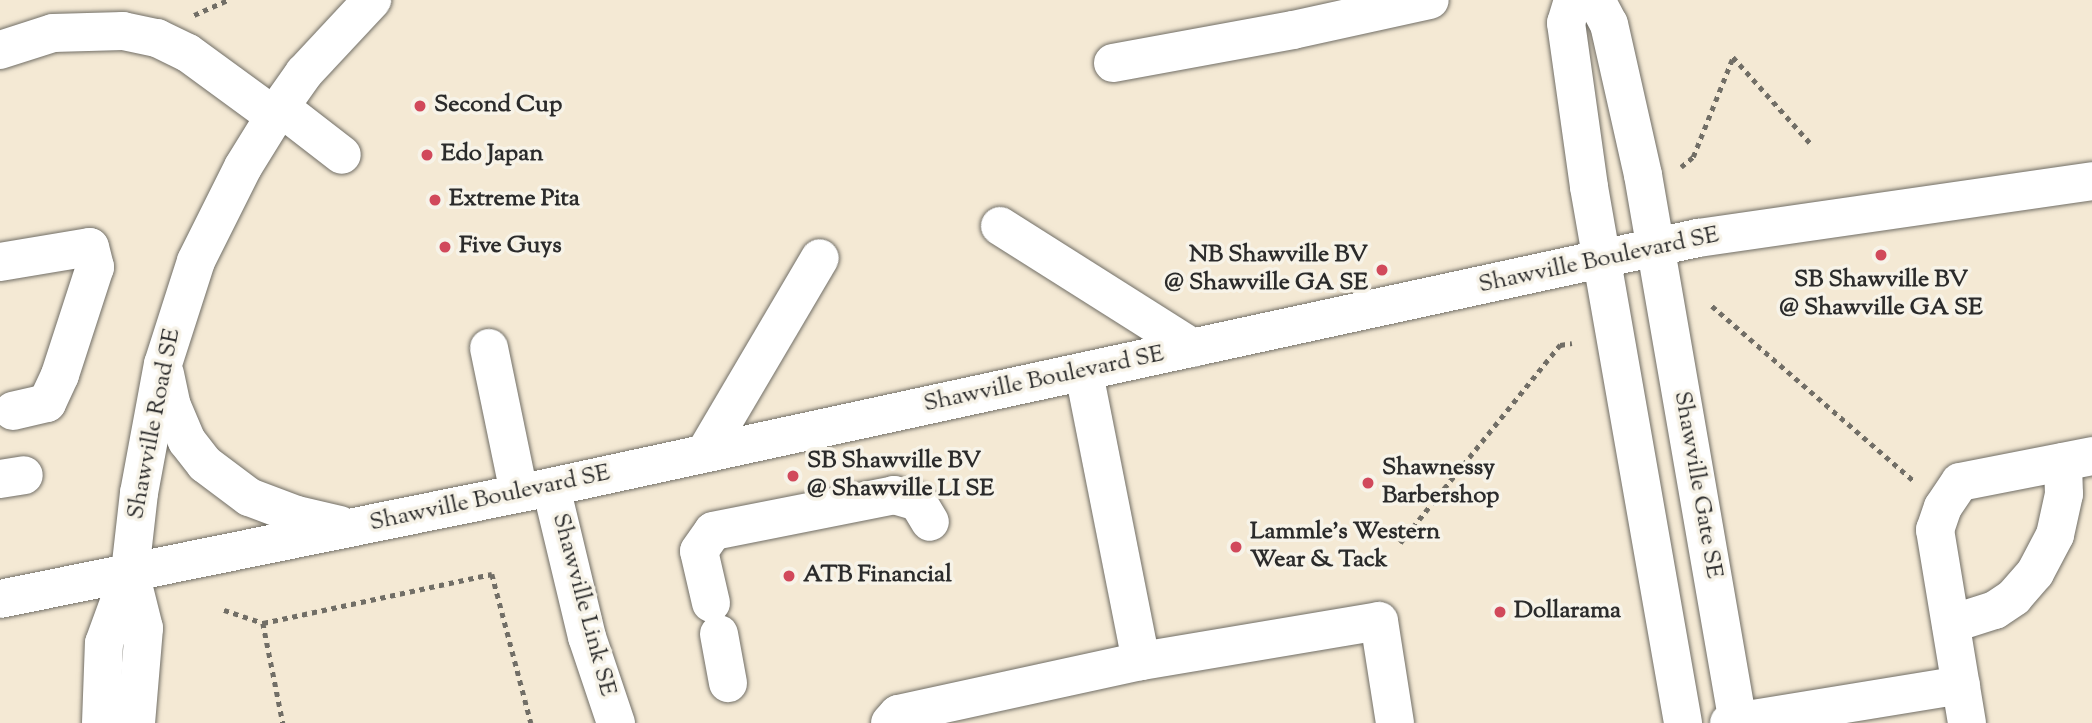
<!DOCTYPE html>
<style>
body{margin:0}
#map{position:relative;width:2092px;height:723px;overflow:hidden;background:#f4e9d4;font-family:"Sorts Mill Goudy",serif}
div>[style]{position:absolute}
[style*='--x']{left:calc(var(--x)*1px);top:calc(var(--y)*1px);width:calc(var(--w)*1px);rotate:calc(var(--a)*1deg)}
.path>*{height:4.5px;margin-top:-2.25px;transform-origin:0;background:repeating-linear-gradient(90deg,#716e66 0 5px,transparent 0 10px)}
.roads{filter:drop-shadow(0 0 2px #716e66) drop-shadow(0 0 2px #716e66)}
.minor>*{height:38px;margin:-19px;padding:0 19px;transform-origin:19px;border-radius:19px;background:#fff}
.dots>*{width:19px;height:19px;translate:-50% -50%;box-sizing:border-box;border:4px solid #f7f3e8;border-radius:50%}
span{translate:-50% -50%;white-space:nowrap;text-align:center;line-height:1.15;-webkit-text-stroke:7px #f7f3e8;paint-order:stroke}
.poi-label{font-size:24px;color:#2b2b2b;font-weight:700}
.left{translate:0 -50%;text-align:left}
.right{translate:-100% -50%;text-align:right}
.street-label{font-size:24px;color:#2b2b2b}
</style>
<div id="map">
<div class="path">
<i style="--x:194;--y:15;--w:37;--a:-24"></i>
<i style="--x:1681;--y:167;--w:16;--a:-40"></i>
<i style="--x:1693;--y:157;--w:108;--a:-68.2"></i>
<i style="--x:1733;--y:57;--w:117;--a:48.1"></i>
<i style="--x:1712;--y:306;--w:269;--a:40.9"></i>
<i style="--x:1400;--y:543;--w:255;--a:-51.1"></i>
<i style="--x:1560;--y:345;--w:12;--a:-9"></i>
<i style="--x:224;--y:610;--w:41;--a:18.4"></i>
<i style="--x:263;--y:623;--w:234;--a:-12.1"></i>
<i style="--x:492;--y:574;--w:154;--a:75.3"></i>
<i style="--x:263;--y:623;--w:102;--a:78.7"></i>
</div>
<div class="roads">
<div class="minor">
<i style="--x:1573;--y:0;--w:24;--a:107"></i>
<i style="--x:1566;--y:23;--w:166;--a:82"></i>
<i style="--x:1589;--y:187;--w:544;--a:80.05"></i>
<i style="--x:1596;--y:0;--w:27;--a:62"></i>
<i style="--x:1609;--y:24;--w:155;--a:77.3"></i>
<i style="--x:1643;--y:175;--w:556;--a:80.17"></i>
<i style="--x:0;--y:50;--w:56;--a:-17.8"></i>
<i style="--x:53;--y:33;--w:70;--a:-1.6"></i>
<i style="--x:123;--y:31;--w:35;--a:12"></i>
<i style="--x:157;--y:38;--w:34;--a:26"></i>
<i style="--x:188;--y:53;--w:107;--a:36.2"></i>
<i style="--x:1113;--y:63;--w:183;--a:-10.4"></i>
<i style="--x:1293;--y:30;--w:140;--a:-12.4"></i>
<i style="--x:280;--y:107;--w:78;--a:37.7"></i>
<i style="--x:1000;--y:226;--w:228;--a:32.3"></i>
<i style="--x:0;--y:262;--w:91;--a:-9.5"></i>
<i style="--x:90;--y:247;--w:21;--a:76"></i>
<i style="--x:95;--y:267;--w:114;--a:108"></i>
<i style="--x:60;--y:375;--w:31;--a:115"></i>
<i style="--x:47;--y:403;--w:35;--a:167"></i>
<i style="--x:489;--y:348;--w:148;--a:78.3"></i>
<i style="--x:165;--y:374;--w:33;--a:78"></i>
<i style="--x:172;--y:406;--w:38;--a:67"></i>
<i style="--x:187;--y:441;--w:29;--a:52"></i>
<i style="--x:205;--y:464;--w:55;--a:36.9"></i>
<i style="--x:249;--y:497;--w:51;--a:20.6"></i>
<i style="--x:297;--y:515;--w:44;--a:13.1"></i>
<i style="--x:705;--y:453;--w:226;--a:-59.5"></i>
<i style="--x:0;--y:479;--w:24;--a:-9"></i>
<i style="--x:551;--y:487;--w:154;--a:76.5"></i>
<i style="--x:587;--y:637;--w:91;--a:71.4"></i>
<i style="--x:130;--y:572;--w:58;--a:76"></i>
<i style="--x:144;--y:628;--w:95;--a:94.8"></i>
<i style="--x:0;--y:599;--w:562;--a:-11.49"></i>
<i style="--x:551;--y:487;--w:1174;--a:-12.25"></i>
<i style="--x:1698;--y:238;--w:398;--a:-8.2"></i>
<i style="--x:711;--y:603;--w:53;--a:-103"></i>
<i style="--x:699;--y:551;--w:24;--a:-55"></i>
<i style="--x:713;--y:531;--w:185;--a:-11.2"></i>
<i style="--x:894;--y:495;--w:25;--a:16"></i>
<i style="--x:918;--y:502;--w:23;--a:59"></i>
<i style="--x:1951;--y:624;--w:46;--a:-17.7"></i>
<i style="--x:1995;--y:610;--w:23;--a:-34"></i>
<i style="--x:2014;--y:597;--w:32;--a:-49"></i>
<i style="--x:2035;--y:573;--w:43;--a:-62.2"></i>
<i style="--x:2055;--y:535;--w:42;--a:-77.6"></i>
<i style="--x:2064;--y:494;--w:32;--a:-92"></i>
<i style="--x:719;--y:634;--w:50;--a:79.6"></i>
<i style="--x:1141;--y:661;--w:241;--a:-9.5"></i>
<i style="--x:1379;--y:621;--w:103;--a:81.1"></i>
<i style="--x:101;--y:723;--w:80;--a:-87.9"></i>
<i style="--x:104;--y:643;--w:76;--a:-69.9"></i>
<i style="--x:130;--y:572;--w:80;--a:-83.5"></i>
<i style="--x:139;--y:493;--w:131;--a:-79.5"></i>
<i style="--x:163;--y:364;--w:108;--a:-72.2"></i>
<i style="--x:196;--y:261;--w:105;--a:-63.4"></i>
<i style="--x:243;--y:167;--w:70;--a:-58.3"></i>
<i style="--x:280;--y:107;--w:42;--a:-54.8"></i>
<i style="--x:304;--y:73;--w:100;--a:-47"></i>
<i style="--x:890;--y:723;--w:12;--a:-48"></i>
<i style="--x:898;--y:714;--w:249;--a:-12.3"></i>
<i style="--x:1141;--y:661;--w:295;--a:-101.2"></i>
<i style="--x:1729;--y:723;--w:235;--a:-9.3"></i>
<i style="--x:1967;--y:723;--w:196;--a:-99.4"></i>
<i style="--x:1935;--y:530;--w:24;--a:-71"></i>
<i style="--x:1943;--y:507;--w:30;--a:-56"></i>
<i style="--x:1960;--y:482;--w:135;--a:-11.1"></i>
</div>
</div>
<div class="dots">
<i style="left:420px;top:106px;background:#d1495b"></i>
<i style="left:427px;top:155px;background:#d1495b"></i>
<i style="left:435px;top:200px;background:#d1495b"></i>
<i style="left:445px;top:247px;background:#d1495b"></i>
<i style="left:1881px;top:255px;background:#d1495b"></i>
<i style="left:1382px;top:270px;background:#d1495b"></i>
<i style="left:793px;top:476px;background:#d1495b"></i>
<i style="left:1368px;top:483px;background:#d1495b"></i>
<i style="left:1236px;top:547px;background:#d1495b"></i>
<i style="left:789px;top:576px;background:#d1495b"></i>
<i style="left:1500px;top:612px;background:#d1495b"></i>
</div>
<div class="poi-label">
<span class="left" style="left:434px;top:106px">Second Cup</span>
<span class="left" style="left:441px;top:155px">Edo Japan</span>
<span class="left" style="left:449px;top:200px">Extreme Pita</span>
<span class="left" style="left:459px;top:247px">Five Guys</span>
<span class="right" style="left:1368px;top:270px">NB Shawville BV<br>@ Shawville GA SE</span>
<span style="left:1881px;top:295px">SB Shawville BV<br>@ Shawville GA SE</span>
<span class="left" style="left:807px;top:476px">SB Shawville BV<br>@ Shawville LI SE</span>
<span class="left" style="left:1382px;top:483px">Shawnessy<br>Barbershop</span>
<span class="left" style="left:1250px;top:547px">Lammle's Western<br>Wear &amp; Tack</span>
<span class="left" style="left:803px;top:576px">ATB Financial</span>
<span class="left" style="left:1514px;top:612px">Dollarama</span>
</div>
<div class="street-label">
<span style="left:1599px;top:261px;rotate:-12deg">Shawville Boulevard SE</span>
<span style="left:1044px;top:380px;rotate:-12deg">Shawville Boulevard SE</span>
<span style="left:155px;top:424px;rotate:-79deg">Shawville Road SE</span>
<span style="left:1697px;top:485px;rotate:80deg">Shawville Gate SE</span>
<span style="left:490px;top:499px;rotate:-12deg">Shawville Boulevard SE</span>
<span style="left:583px;top:605px;rotate:75deg">Shawville Link SE</span>
</div>
</div>
